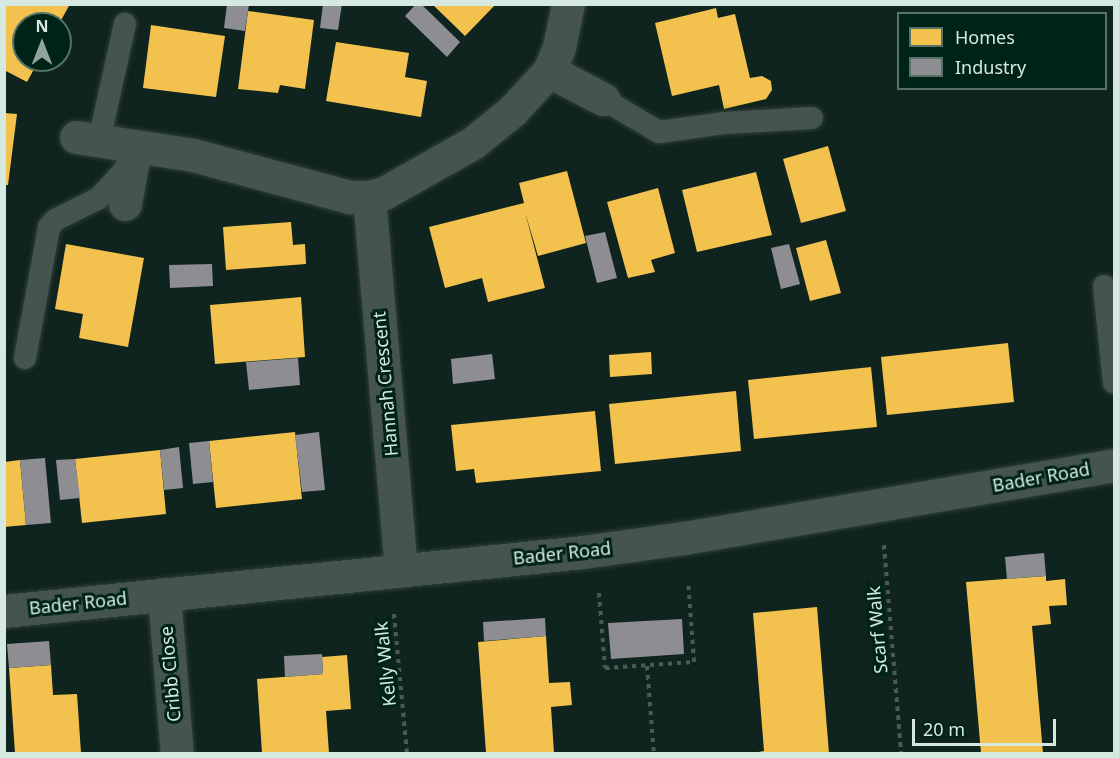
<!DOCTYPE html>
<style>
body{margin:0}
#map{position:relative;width:1119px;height:758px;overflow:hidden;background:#0f241e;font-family:"Noto Sans",sans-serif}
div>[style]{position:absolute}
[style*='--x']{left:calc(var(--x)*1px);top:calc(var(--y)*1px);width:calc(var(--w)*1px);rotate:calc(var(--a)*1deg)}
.homes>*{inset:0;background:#f2c14e}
.industry>*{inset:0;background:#8d8d92}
.path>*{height:4px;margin-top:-2px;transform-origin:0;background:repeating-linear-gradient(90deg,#4c5a55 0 4.5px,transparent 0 9px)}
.roads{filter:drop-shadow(0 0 2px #2f3e39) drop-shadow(0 0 2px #2f3e39)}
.service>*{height:22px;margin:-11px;padding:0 11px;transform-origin:11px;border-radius:11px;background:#46544f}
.minor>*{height:33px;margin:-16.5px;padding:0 16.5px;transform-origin:16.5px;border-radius:16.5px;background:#46544f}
span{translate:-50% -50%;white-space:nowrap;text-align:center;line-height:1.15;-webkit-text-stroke:6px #002318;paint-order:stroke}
.street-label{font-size:18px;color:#d5e9e1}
.frame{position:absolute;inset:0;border:6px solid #d5e9e1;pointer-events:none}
.legend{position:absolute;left:897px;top:12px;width:210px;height:78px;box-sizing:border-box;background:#002318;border:2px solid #557268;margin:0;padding:8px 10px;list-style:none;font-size:18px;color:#d5e9e1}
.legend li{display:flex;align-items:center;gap:12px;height:30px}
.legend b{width:30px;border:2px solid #557268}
.north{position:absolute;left:12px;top:12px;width:60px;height:60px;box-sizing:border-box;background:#002318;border:2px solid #557268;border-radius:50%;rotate:0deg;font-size:16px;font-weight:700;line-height:24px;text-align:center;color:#d5e9e1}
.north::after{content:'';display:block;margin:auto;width:21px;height:27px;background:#90a49d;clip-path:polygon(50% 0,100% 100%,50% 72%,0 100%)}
.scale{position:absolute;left:912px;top:719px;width:144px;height:27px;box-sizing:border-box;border:3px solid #d5e9e1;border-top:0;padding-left:8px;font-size:18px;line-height:21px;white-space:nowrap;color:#d5e9e1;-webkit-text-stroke:4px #002318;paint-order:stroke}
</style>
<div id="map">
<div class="homes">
<i style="clip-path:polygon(4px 4px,70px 4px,59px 24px,24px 24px,24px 60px,39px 60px,27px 82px,4px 70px)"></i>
<i style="clip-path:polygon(432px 4px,496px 4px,465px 36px)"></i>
<i style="clip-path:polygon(716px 8px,718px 18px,735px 14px,750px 78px,762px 76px,771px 81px,772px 90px,766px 99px,724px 109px,719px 85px,672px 96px,655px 23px)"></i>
<i style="clip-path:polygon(248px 11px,314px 20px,305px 89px,280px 85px,278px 93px,238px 89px)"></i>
<i style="clip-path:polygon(151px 25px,225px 36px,216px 97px,143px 88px)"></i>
<i style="clip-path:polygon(336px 42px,409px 53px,405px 77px,427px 81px,421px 117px,326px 101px)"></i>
<i style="clip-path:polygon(4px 113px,17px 114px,8px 185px,4px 185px)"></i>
<i style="clip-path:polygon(828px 146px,846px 211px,801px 223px,783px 159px)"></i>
<i style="clip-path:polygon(567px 171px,586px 243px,538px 256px,525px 212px,545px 288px,488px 302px,482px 278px,445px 288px,429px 227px,524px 203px,519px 183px)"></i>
<i style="clip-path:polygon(756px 172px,772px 235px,697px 252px,682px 190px)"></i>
<i style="clip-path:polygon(658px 188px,675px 253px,651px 260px,655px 272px,628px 278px,607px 202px)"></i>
<i style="clip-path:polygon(291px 222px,293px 245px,305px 244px,306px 264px,226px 270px,223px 227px)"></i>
<i style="clip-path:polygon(826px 240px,841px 293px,810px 301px,796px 248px)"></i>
<i style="clip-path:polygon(66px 244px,144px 258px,128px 347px,79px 338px,83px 314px,55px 309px)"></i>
<i style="clip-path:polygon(301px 297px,305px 357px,215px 364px,210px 305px)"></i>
<i style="clip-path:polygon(1008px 343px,1014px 402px,887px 415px,881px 357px)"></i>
<i style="clip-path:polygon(651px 352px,652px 374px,610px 377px,609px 355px)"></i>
<i style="clip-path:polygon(871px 367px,877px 427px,754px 439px,748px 380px)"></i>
<i style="clip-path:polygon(736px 391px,741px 451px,615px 464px,609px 404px)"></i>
<i style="clip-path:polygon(595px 411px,601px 471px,476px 483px,474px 469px,456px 471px,451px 425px)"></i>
<i style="clip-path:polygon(295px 432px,302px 499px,216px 508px,209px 441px)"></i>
<i style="clip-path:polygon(160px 450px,166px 514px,82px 523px,75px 459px)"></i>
<i style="clip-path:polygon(20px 460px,26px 525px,4px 527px,4px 462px)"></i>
<i style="clip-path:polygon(1046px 576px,1046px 581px,1065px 579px,1067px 605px,1049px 606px,1051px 624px,1032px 626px,1043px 753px,981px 753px,966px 582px)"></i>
<i style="clip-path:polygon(817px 607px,829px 753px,753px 753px,764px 751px,753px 613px)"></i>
<i style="clip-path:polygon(546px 636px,549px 683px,570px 682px,572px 705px,551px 707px,554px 753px,486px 753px,478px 642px)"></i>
<i style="clip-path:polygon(347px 655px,351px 709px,326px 711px,329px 753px,262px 753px,257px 679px,323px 674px,322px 657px)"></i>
<i style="clip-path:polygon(51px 665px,53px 695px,77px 694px,81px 753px,15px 753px,9px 668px)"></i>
</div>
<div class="industry">
<i style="clip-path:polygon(227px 4px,249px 4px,245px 31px,224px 28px)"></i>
<i style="clip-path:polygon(323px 4px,342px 4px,338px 30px,320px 28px)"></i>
<i style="clip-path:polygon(416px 4px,421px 4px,460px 42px,447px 57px,405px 16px)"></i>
<i style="clip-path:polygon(605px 232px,617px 278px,597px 283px,585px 236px)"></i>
<i style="clip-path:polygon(789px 244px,800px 284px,781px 289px,771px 248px)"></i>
<i style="clip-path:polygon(212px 264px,213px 286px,170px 288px,169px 265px)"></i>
<i style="clip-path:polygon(492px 354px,495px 379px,453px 384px,451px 359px)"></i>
<i style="clip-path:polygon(298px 358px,300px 385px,249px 390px,246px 362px)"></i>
<i style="clip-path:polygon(319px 432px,325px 490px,302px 492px,295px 435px)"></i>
<i style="clip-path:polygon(209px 441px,213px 482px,193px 484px,189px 443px)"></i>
<i style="clip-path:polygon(179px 447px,183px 488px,164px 490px,160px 450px)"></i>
<i style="clip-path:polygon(45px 458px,51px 523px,26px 525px,20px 460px)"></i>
<i style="clip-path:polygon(75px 459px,80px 498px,60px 500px,56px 460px)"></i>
<i style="clip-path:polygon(1044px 553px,1046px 576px,1007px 579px,1005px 557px)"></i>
<i style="clip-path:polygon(545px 618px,546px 636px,484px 641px,483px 622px)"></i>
<i style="clip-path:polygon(682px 619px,684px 654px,611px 659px,608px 623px)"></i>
<i style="clip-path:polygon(49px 641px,51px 665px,9px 668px,7px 644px)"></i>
<i style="clip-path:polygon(322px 654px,323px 674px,285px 677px,284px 656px)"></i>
</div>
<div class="path">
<i style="--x:884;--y:545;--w:210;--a:85.3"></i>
<i style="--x:599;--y:593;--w:75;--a:85.4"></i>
<i style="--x:605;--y:668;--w:89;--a:-3.9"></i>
<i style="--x:694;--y:662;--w:81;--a:-94.2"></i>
<i style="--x:394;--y:614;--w:141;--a:84.7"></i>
<i style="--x:647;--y:666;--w:88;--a:85.5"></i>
</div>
<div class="roads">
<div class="service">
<i style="--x:603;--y:99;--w:65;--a:30.5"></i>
<i style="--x:659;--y:132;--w:67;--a:-7.8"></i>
<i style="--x:725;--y:123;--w:87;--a:-3.3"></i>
<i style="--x:99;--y:141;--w:120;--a:-77.5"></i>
<i style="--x:1104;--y:286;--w:97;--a:84.1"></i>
<i style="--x:25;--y:358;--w:133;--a:-79.6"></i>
<i style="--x:49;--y:227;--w:9;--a:-49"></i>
<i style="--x:55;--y:220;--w:49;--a:-26.6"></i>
<i style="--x:99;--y:198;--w:49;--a:-47.5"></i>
</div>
<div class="minor">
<i style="--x:549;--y:71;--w:61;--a:27.4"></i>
<i style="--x:76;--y:137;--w:118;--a:8.7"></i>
<i style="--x:193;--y:155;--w:163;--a:15"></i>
<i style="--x:350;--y:197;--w:19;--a:0"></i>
<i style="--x:369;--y:197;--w:374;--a:85.1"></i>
<i style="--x:369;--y:197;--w:16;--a:-15"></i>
<i style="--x:384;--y:193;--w:103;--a:-29.5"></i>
<i style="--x:474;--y:142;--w:49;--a:-39.2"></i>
<i style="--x:512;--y:111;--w:54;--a:-47.2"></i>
<i style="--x:549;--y:71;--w:26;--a:-67"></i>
<i style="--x:559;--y:47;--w:44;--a:-78.2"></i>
<i style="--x:125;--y:204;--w:58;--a:-80"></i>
<i style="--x:164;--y:594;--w:161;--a:85.4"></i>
<i style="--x:4;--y:611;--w:582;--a:-5.82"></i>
<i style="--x:583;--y:552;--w:102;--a:-7.9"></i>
<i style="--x:684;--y:538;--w:436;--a:-9.6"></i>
</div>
</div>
<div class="street-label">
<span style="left:385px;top:384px;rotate:-95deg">Hannah Crescent</span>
<span style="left:1041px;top:477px;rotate:-10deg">Bader Road</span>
<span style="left:562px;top:553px;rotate:-6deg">Bader Road</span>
<span style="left:78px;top:603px;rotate:-6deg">Bader Road</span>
<span style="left:877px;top:630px;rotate:-95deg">Scarf Walk</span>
<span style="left:385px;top:664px;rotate:-96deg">Kelly Walk</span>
<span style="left:170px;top:674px;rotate:-95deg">Cribb Close</span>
</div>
<div class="frame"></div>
<ul class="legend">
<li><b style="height:16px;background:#f2c14e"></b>Homes</li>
<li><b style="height:16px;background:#8d8d92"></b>Industry</li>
</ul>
<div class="north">N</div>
<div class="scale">20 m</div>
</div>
